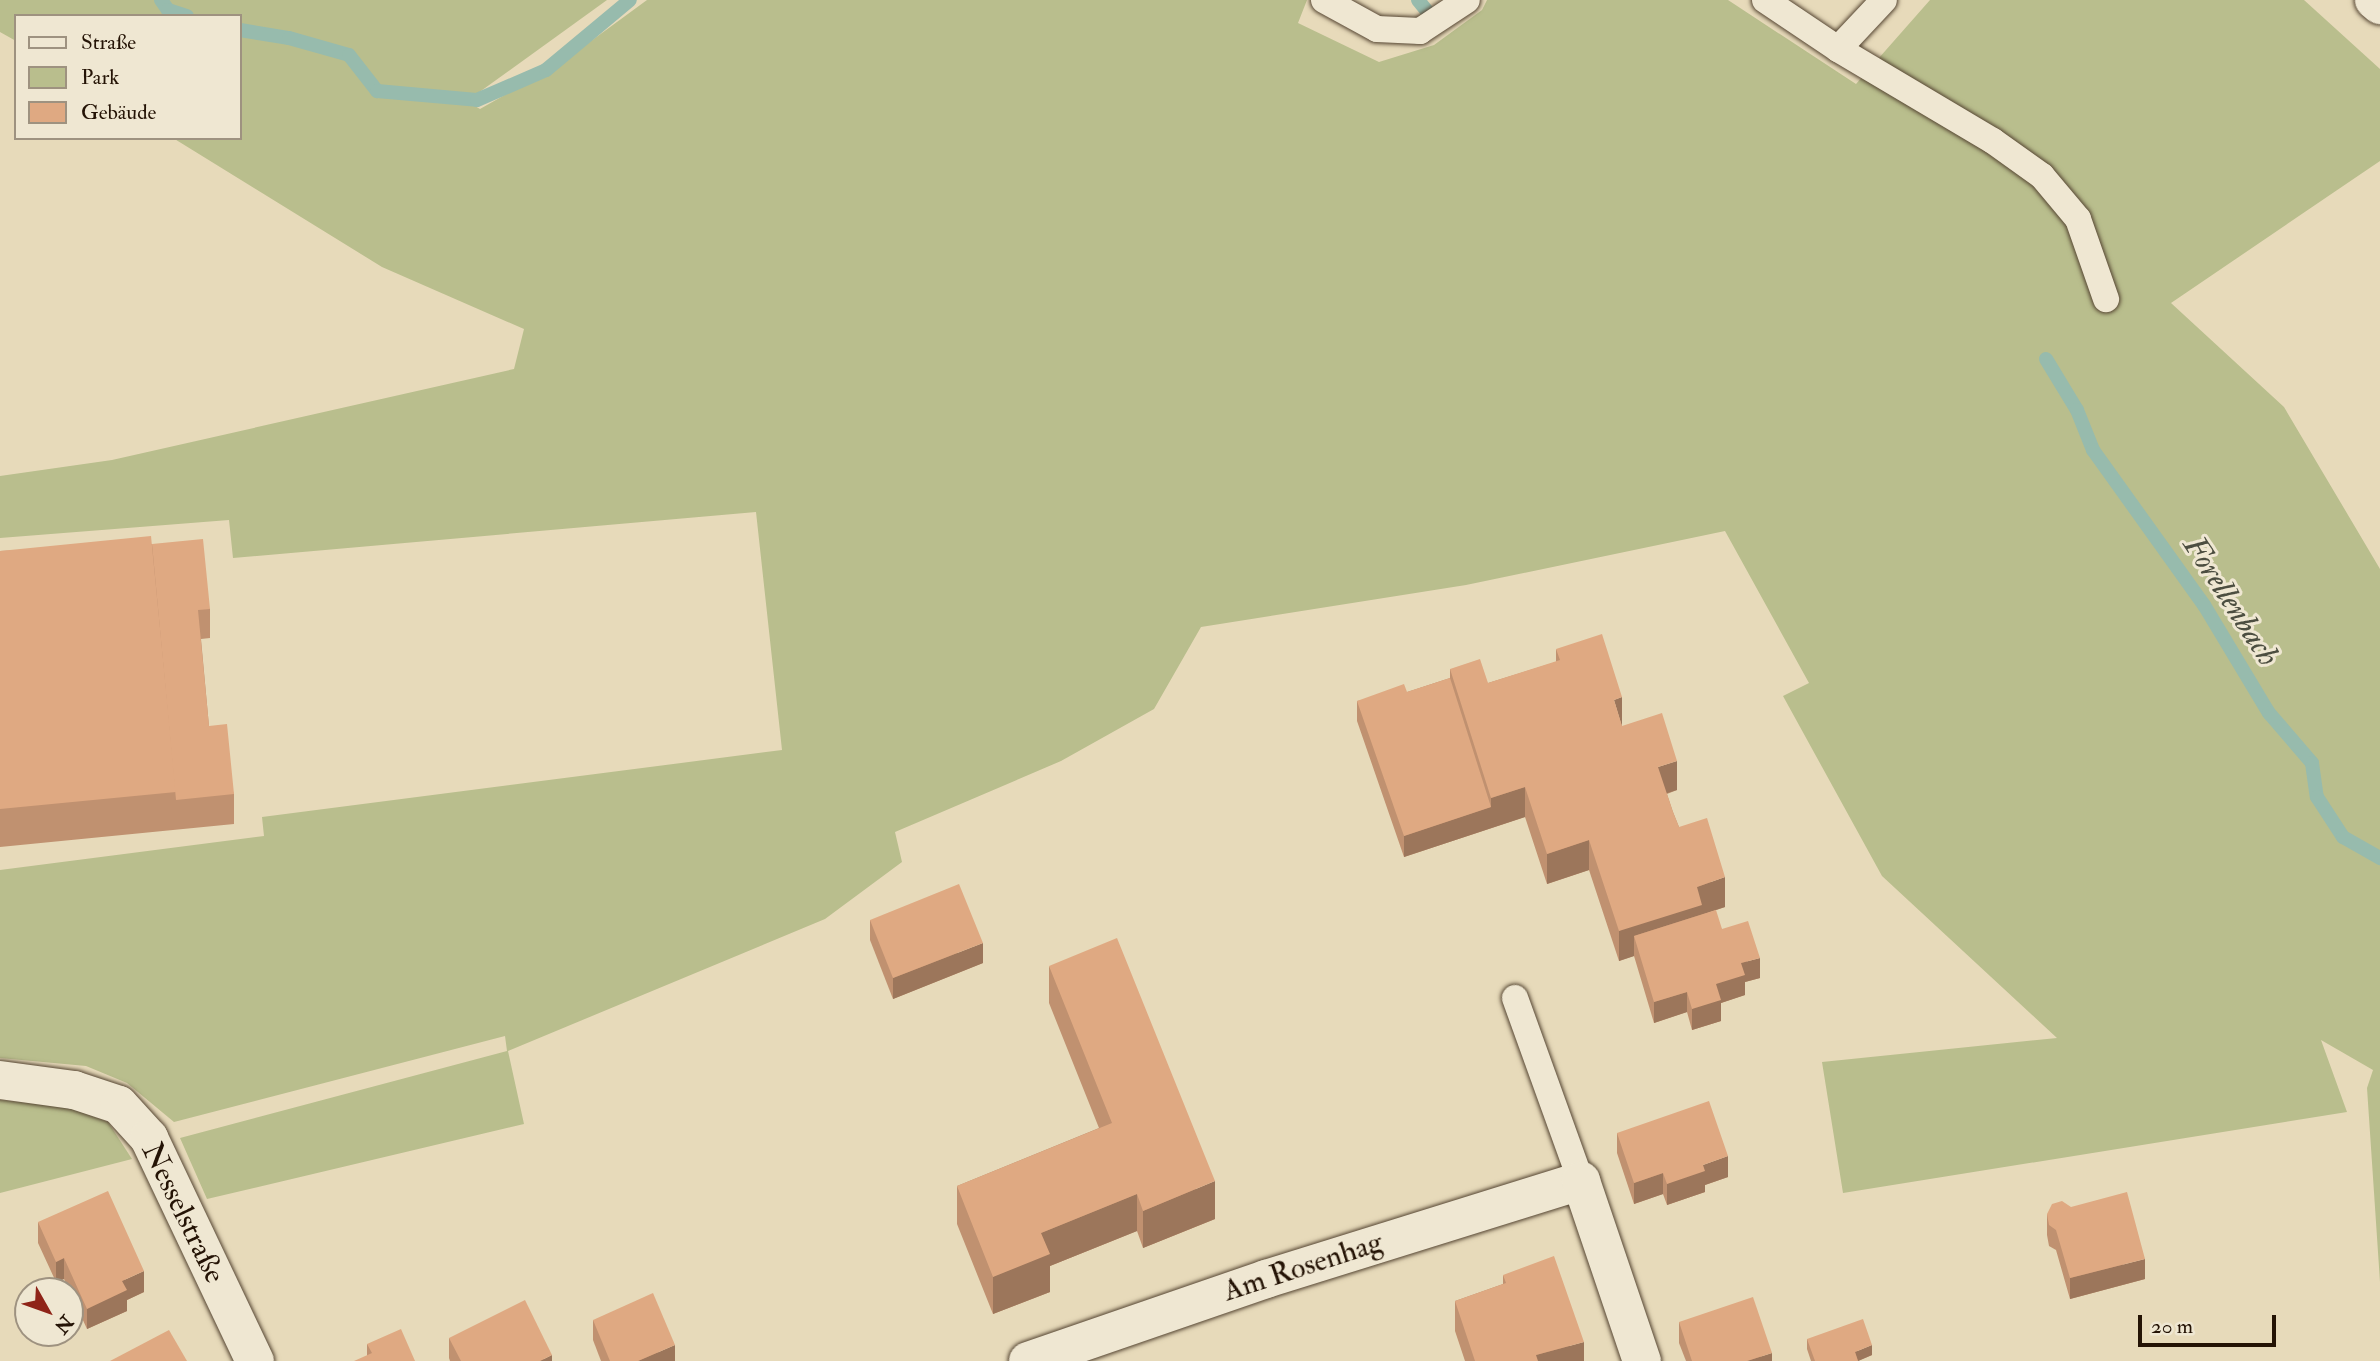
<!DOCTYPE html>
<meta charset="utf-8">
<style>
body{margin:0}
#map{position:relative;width:2380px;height:1361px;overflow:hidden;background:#e7daba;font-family:"IM FELL Double Pica",serif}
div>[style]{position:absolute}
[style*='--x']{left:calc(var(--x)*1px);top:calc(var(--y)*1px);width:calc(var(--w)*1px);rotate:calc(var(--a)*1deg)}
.green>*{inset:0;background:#b9be8d}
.stream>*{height:14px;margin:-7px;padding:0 7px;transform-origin:7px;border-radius:7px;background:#97bbad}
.roads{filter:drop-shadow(0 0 2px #554532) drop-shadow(0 0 2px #554532)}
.service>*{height:26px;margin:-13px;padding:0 13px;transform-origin:13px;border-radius:13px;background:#efe7d2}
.minor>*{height:38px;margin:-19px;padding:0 19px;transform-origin:19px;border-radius:19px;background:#efe7d2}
.secondary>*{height:38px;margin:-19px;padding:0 19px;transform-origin:19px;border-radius:19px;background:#efe7d2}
.wall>*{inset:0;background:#c09170}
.shaded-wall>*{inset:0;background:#9c765b}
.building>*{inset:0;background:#dfa982}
span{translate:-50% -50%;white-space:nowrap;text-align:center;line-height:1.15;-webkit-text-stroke:6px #efe7d2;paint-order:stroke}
.street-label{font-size:30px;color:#241305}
.water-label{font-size:32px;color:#4c4e40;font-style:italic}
.legend{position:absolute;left:14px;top:14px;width:228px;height:126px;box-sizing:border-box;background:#efe7d2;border:2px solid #9e9280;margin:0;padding:9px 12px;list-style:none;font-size:21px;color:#241305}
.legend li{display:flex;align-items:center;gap:14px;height:35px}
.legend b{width:35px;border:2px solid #9e9280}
.north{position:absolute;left:14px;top:1277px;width:70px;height:70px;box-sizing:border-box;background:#efe7d2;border:2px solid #9e9280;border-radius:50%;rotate:130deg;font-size:19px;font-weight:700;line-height:28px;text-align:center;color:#241305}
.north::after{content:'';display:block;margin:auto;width:24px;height:32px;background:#8f2418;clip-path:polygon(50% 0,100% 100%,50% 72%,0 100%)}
.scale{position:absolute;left:2138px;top:1315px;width:138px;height:32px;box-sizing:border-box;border:4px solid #241305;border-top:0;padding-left:9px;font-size:21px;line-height:24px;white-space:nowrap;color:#241305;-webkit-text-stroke:5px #efe7d2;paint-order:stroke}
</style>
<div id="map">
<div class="green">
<i style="clip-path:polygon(0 0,607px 0,467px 101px,480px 109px,561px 63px,647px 0,1307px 0,1298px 23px,1379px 62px,1434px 45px,1482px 10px,1487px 0,1728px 0,1856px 84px,1930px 0,2304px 0,2380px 69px,2380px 161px,2171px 303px,2284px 407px,2380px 569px,2380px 1282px,2367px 1088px,2373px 1070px,2321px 1040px,2347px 1112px,1843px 1193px,1822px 1062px,2057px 1038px,1882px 876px,1783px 696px,1809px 683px,1725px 531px,1466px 585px,1201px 627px,1154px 709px,1061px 761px,895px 832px,902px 862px,825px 919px,508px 1051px,524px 1124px,207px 1199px,180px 1138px,507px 1051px,505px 1036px,174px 1122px,127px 1083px,86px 1066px,0 1058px,0 870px,264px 836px,262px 817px,782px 750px,756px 512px,233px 558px,229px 520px,0 538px,0 476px,112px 460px,514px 369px,524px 329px,382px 267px,173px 138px,240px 138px,240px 16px,16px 16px,16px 41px,0 32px)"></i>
<i style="clip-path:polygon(0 1100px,68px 1107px,108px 1122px,132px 1159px,0 1193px)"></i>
</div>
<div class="stream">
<i style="--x:161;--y:0;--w:12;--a:55"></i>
<i style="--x:168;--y:10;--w:20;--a:18"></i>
<i style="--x:1418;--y:0;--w:14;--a:51"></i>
<i style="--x:240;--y:30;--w:50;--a:9.3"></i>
<i style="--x:289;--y:38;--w:62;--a:15.8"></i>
<i style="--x:349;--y:55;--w:46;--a:52.1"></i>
<i style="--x:377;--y:91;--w:100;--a:5.1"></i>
<i style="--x:477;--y:100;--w:75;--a:-23.5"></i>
<i style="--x:546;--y:70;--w:109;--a:-39.8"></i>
<i style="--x:2046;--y:359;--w:60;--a:58.7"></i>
<i style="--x:2077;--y:410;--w:43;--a:68.2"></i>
<i style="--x:2093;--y:450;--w:191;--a:54.4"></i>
<i style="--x:2204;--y:605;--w:126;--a:59"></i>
<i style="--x:2269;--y:713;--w:66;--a:49.3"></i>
<i style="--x:2312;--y:763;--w:34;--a:82"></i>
<i style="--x:2317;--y:797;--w:48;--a:57"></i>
<i style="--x:2343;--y:837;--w:43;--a:29.6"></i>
</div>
<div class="roads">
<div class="service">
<i style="--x:1324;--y:0;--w:60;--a:28.7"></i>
<i style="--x:1377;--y:29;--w:43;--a:2.7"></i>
<i style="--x:1420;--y:31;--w:56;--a:-33.4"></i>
<i style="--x:1765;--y:0;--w:88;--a:33.9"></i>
<i style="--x:1838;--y:49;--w:67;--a:-46.8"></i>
<i style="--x:1838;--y:49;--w:180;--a:30.7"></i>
<i style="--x:1993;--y:141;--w:60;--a:35.5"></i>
<i style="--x:2042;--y:176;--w:56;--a:50.1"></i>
<i style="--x:2078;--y:219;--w:85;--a:70.7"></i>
<i style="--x:1515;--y:998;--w:195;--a:70.2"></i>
</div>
<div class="minor">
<i style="--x:0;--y:1080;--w:75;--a:7.7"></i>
<i style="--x:74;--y:1090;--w:47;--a:18.4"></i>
<i style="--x:119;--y:1105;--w:45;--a:47.7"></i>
<i style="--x:149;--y:1138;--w:247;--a:64.6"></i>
<i style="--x:1028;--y:1361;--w:252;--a:-19"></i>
<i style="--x:1266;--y:1279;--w:330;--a:-17.3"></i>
<i style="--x:1581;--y:1181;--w:190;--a:71.3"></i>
</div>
<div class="secondary">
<i style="--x:2374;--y:0;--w:8;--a:40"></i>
</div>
</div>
<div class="wall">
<i style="clip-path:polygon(152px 544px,210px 609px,210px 638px,201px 639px,209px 726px,234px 794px,234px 824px,0 847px,0 551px)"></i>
<i style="clip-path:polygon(1556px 649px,1677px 790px,1667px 794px,1673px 812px,1679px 827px,1725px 907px,1702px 915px,1722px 929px,1760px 978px,1745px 982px,1745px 995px,1721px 1003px,1721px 1021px,1692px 1030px,1687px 1012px,1654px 1023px,1634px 956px,1619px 961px,1589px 870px,1547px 884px,1525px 817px,1404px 857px,1357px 721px,1357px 701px,1407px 692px,1450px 678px,1450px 669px,1488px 683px,1556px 662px)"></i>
<i style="clip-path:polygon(870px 920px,983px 963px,893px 999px,870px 940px)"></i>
<i style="clip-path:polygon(1049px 966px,1215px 1219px,1143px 1248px,1137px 1231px,1050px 1266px,1050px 1292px,993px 1314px,957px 1224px,957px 1186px,1099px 1128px,1049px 1003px)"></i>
<i style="clip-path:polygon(1617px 1133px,1728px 1177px,1705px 1185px,1705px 1192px,1667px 1205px,1663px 1194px,1634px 1204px,1617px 1153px)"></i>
<i style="clip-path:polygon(2047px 1214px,2145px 1279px,2070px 1299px,2056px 1250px,2049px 1246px,2047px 1235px)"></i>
<i style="clip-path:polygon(38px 1222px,144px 1292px,127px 1300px,127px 1311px,87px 1329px,64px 1279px,56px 1282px,38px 1243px)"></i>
<i style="clip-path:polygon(1503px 1275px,1584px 1361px,1465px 1361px,1455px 1331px,1455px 1301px,1503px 1284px)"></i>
<i style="clip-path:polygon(593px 1320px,675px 1361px,601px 1361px,593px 1340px)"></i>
<i style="clip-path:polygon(1679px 1322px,1772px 1361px,1686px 1361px,1679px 1343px)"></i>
<i style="clip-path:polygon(449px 1338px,552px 1361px,450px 1361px,449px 1358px)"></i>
<i style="clip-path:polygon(1807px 1339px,1872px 1355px,1858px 1361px,1811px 1361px,1807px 1349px)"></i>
<i style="clip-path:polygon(367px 1344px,415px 1361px,367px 1356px)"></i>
</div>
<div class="shaded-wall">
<i style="clip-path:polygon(1622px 697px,1622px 727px,1614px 700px)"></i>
<i style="clip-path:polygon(1677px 761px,1677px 790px,1658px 796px,1658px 767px)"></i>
<i style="clip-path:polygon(1525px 787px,1525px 817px,1404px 857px,1404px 836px,1491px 807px,1491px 798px)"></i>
<i style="clip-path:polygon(1589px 840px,1589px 870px,1547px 884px,1547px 854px)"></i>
<i style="clip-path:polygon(1725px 877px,1725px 907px,1634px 936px,1634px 956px,1619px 961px,1619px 931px,1697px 887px)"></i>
<i style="clip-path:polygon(983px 943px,983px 963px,893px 999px,893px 978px)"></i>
<i style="clip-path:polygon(1760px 958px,1760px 978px,1745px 982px,1745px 995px,1721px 1003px,1721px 1021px,1692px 1030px,1692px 1009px,1716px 984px,1741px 963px)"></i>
<i style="clip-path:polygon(1687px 992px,1687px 1012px,1654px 1023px,1654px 1002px)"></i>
<i style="clip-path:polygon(1728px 1156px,1728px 1177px,1705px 1185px,1705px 1192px,1667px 1205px,1667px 1184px,1703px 1165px)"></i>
<i style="clip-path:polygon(1663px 1173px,1663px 1194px,1634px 1204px,1634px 1183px)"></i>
<i style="clip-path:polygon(1215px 1181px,1215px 1219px,1143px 1248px,1143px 1211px)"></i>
<i style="clip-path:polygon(1137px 1194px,1137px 1231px,1050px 1266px,1050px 1292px,993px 1314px,993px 1277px,1041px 1233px)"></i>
<i style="clip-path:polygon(64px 1258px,64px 1279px,56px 1282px,56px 1262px)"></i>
<i style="clip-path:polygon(2145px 1259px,2145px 1279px,2070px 1299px,2070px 1278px)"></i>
<i style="clip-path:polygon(144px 1271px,144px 1292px,127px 1300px,127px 1311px,87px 1329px,87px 1309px,122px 1281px)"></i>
<i style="clip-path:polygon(1584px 1342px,1584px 1361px,1536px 1361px,1536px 1355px)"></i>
<i style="clip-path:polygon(675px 1345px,675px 1361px,638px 1361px)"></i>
<i style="clip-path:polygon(1872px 1345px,1872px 1355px,1858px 1361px,1855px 1352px)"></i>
<i style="clip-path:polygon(1772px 1353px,1772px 1361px,1747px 1361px)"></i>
<i style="clip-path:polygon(552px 1355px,552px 1361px,540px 1361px)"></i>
</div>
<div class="building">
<i style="clip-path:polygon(151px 536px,176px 792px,0 809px,0 551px)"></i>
<i style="clip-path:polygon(203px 539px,210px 609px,198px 610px,209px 726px,227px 724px,234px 794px,176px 800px,152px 544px)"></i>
<i style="clip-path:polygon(1602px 634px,1622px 697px,1614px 700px,1622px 726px,1662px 713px,1677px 761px,1658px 767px,1673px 812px,1679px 827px,1707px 818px,1725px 877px,1697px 887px,1702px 905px,1619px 931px,1589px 840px,1547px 854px,1525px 787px,1491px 798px,1450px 669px,1480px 659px,1488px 683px,1560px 660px,1556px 649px)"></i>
<i style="clip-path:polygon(1450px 678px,1491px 807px,1404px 836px,1357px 701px,1404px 684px,1407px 692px)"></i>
<i style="clip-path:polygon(959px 884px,983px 943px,893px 978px,870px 920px)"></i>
<i style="clip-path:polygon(1716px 910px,1722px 929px,1748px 921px,1760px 958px,1741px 963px,1745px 975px,1716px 984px,1721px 1000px,1692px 1009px,1687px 992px,1654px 1002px,1634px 936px)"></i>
<i style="clip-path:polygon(1117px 938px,1215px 1181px,1143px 1211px,1137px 1194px,1041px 1233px,1050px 1254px,993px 1277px,957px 1186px,1112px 1123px,1049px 966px)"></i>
<i style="clip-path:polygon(1709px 1101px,1728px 1156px,1703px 1165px,1705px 1171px,1667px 1184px,1663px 1173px,1634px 1183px,1617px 1133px)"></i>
<i style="clip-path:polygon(108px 1191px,144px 1271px,122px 1281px,127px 1290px,87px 1309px,64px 1258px,56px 1262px,38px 1222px)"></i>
<i style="clip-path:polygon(2127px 1192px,2145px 1259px,2070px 1278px,2056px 1230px,2049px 1225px,2047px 1214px,2052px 1204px,2062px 1201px,2071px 1207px)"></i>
<i style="clip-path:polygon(1554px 1256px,1584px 1342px,1536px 1355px,1538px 1361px,1475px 1361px,1455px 1301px,1506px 1283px,1503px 1275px)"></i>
<i style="clip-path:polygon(653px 1293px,675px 1345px,638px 1361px,610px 1361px,593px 1320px)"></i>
<i style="clip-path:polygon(1753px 1297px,1772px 1353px,1747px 1361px,1692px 1361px,1679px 1322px)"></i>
<i style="clip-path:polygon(525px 1300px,552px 1355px,540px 1361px,461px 1361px,449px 1338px)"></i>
<i style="clip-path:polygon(1863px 1319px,1872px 1345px,1855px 1352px,1858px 1361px,1815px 1361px,1807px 1339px)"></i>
<i style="clip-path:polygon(401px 1329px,415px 1361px,354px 1361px,372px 1353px,367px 1344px)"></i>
<i style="clip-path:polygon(169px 1330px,187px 1361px,110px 1361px)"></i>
</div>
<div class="street-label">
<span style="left:183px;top:1213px;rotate:64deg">Nesselstraße</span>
<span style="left:1303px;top:1267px;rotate:-18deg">Am Rosenhag</span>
</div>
<div class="water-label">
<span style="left:2231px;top:601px;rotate:57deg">Forellenbach</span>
</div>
<ul class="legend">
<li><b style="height:9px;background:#efe7d2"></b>Straße</li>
<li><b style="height:19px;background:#b9be8d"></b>Park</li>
<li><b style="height:19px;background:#dfa982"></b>Gebäude</li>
</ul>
<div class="north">N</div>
<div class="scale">20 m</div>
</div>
